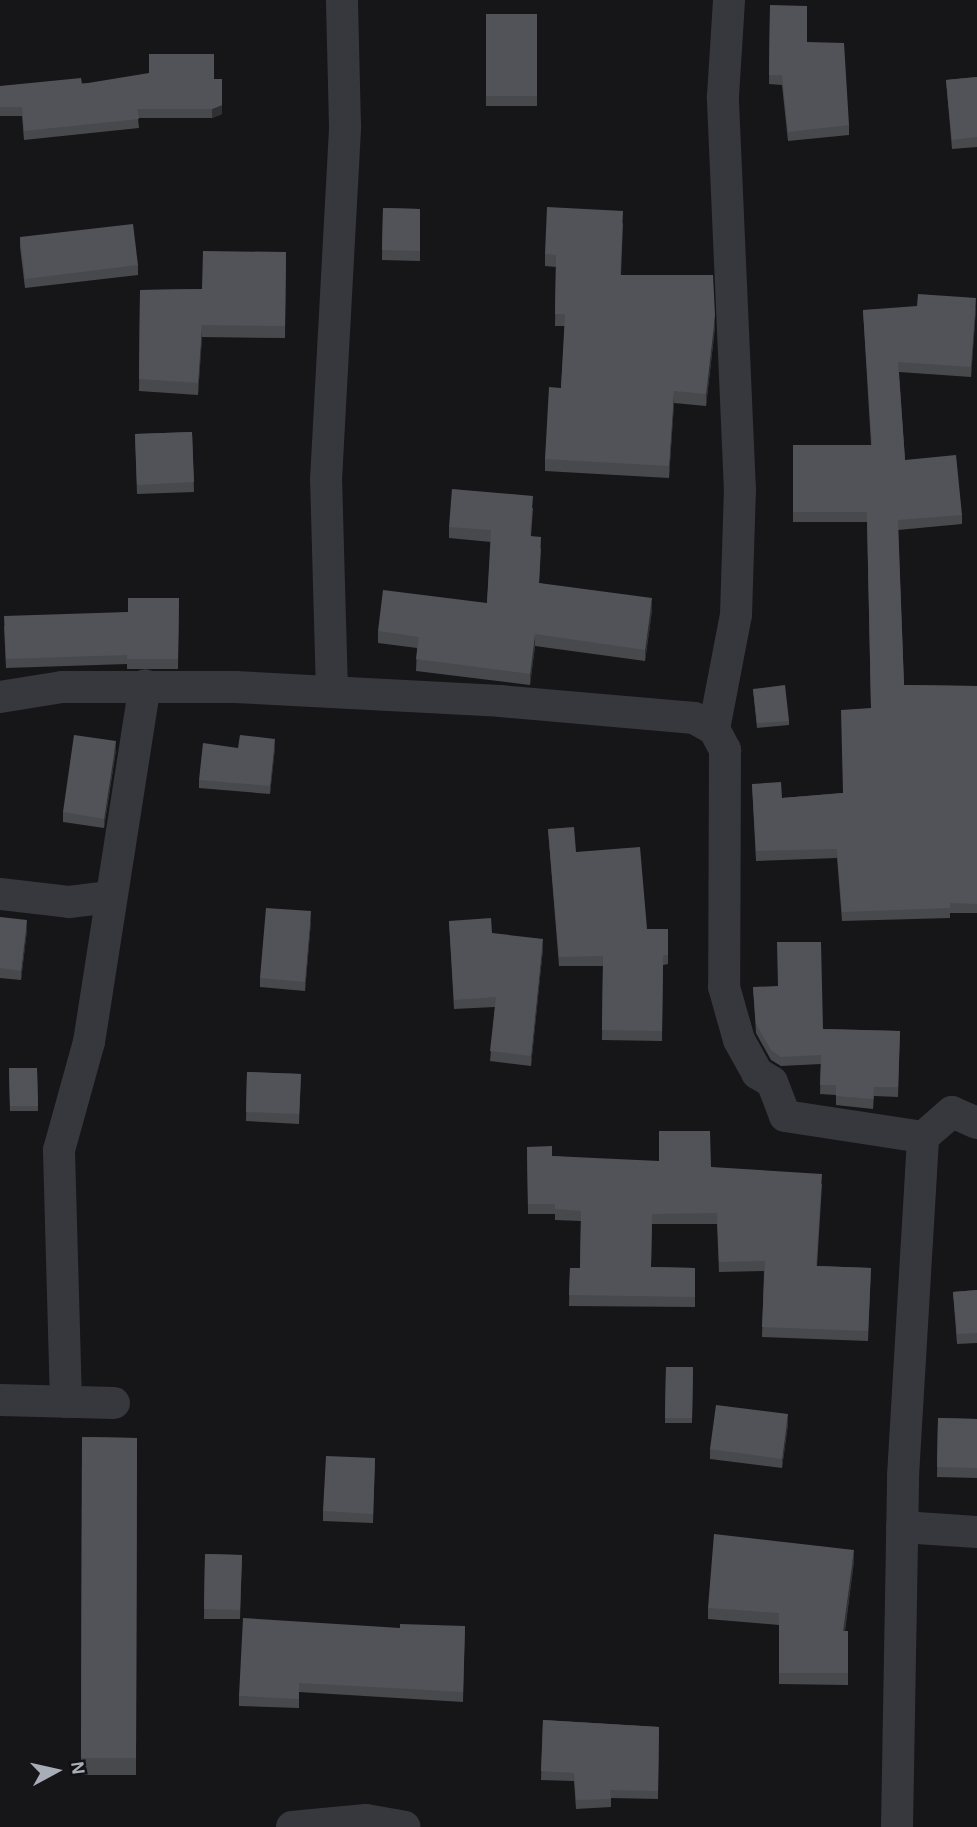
<!DOCTYPE html>
<style>
body{margin:0}
#map{position:relative;width:977px;height:1827px;overflow:hidden;background:#161618;font-family:"Alegreya Sans",sans-serif}
div>[style]{position:absolute}
[style*='--x']{left:calc(var(--x)*1px);top:calc(var(--y)*1px);width:calc(var(--w)*1px);rotate:calc(var(--a)*1deg)}
.street>*{height:32px;margin:-16px;padding:0 16px;transform-origin:16px;border-radius:16px;background:#37383d}
.wall>*{inset:0;background:#47494d}
.shaded-wall>*{inset:0;background:#2f3033}
.building>*{inset:0;background:#525359}
span{translate:-50% -50%;white-space:nowrap;text-align:center;line-height:1.15;-webkit-text-stroke:5px #111113;paint-order:stroke}
.north{position:absolute;left:21px;top:1736px;width:70px;height:70px;-webkit-text-stroke:5px #111113;paint-order:stroke;rotate:82deg;font-size:19px;font-weight:700;line-height:28px;text-align:center;color:#a8adb8}
.north::after{content:'';display:block;margin:auto;width:24px;height:32px;background:#a8adb8;clip-path:polygon(50% 0,100% 100%,50% 72%,0 100%)}
</style>
<div id="map">
<div class="street">
<i style="--x:332;--y:692;--w:212;--a:-91.6"></i>
<i style="--x:326;--y:480;--w:355;--a:-86.9"></i>
<i style="--x:345;--y:126;--w:126;--a:-91.4"></i>
<i style="--x:0;--y:697;--w:63;--a:-9.2"></i>
<i style="--x:62;--y:687;--w:173;--a:0"></i>
<i style="--x:235;--y:687;--w:265;--a:3"></i>
<i style="--x:500;--y:701;--w:195;--a:5"></i>
<i style="--x:694;--y:718;--w:23;--a:29"></i>
<i style="--x:714;--y:729;--w:24;--a:62"></i>
<i style="--x:725;--y:750;--w:237;--a:90.2"></i>
<i style="--x:724;--y:987;--w:55;--a:74.2"></i>
<i style="--x:739;--y:1040;--w:38;--a:61"></i>
<i style="--x:757;--y:1073;--w:17;--a:31"></i>
<i style="--x:772;--y:1082;--w:36;--a:69"></i>
<i style="--x:785;--y:1116;--w:140;--a:8.7"></i>
<i style="--x:923;--y:1137;--w:38;--a:-41"></i>
<i style="--x:952;--y:1112;--w:27;--a:24"></i>
<i style="--x:714;--y:729;--w:116;--a:-79.1"></i>
<i style="--x:736;--y:615;--w:124;--a:-88.2"></i>
<i style="--x:740;--y:491;--w:395;--a:-92.5"></i>
<i style="--x:723;--y:96;--w:96;--a:-86.4"></i>
<i style="--x:0;--y:894;--w:69;--a:6.6"></i>
<i style="--x:69;--y:902;--w:41;--a:-7"></i>
<i style="--x:0;--y:1400;--w:114;--a:1.5"></i>
<i style="--x:66;--y:1402;--w:252;--a:-91.6"></i>
<i style="--x:59;--y:1150;--w:112;--a:-74.5"></i>
<i style="--x:89;--y:1042;--w:361;--a:-81.1"></i>
<i style="--x:902;--y:1527;--w:75;--a:3.8"></i>
<i style="--x:292;--y:1827;--w:74;--a:-5.4"></i>
<i style="--x:366;--y:1820;--w:39;--a:10"></i>
<i style="--x:897;--y:1827;--w:351;--a:-89"></i>
<i style="--x:903;--y:1476;--w:340;--a:-86.6"></i>
</div>
<div class="wall">
<i style="clip-path:polygon(770px 5px,807px 42px,849px 125px,849px 135px,788px 141px,782px 85px,769px 84px)"></i>
<i style="clip-path:polygon(486px 14px,537px 14px,537px 106px,486px 106px)"></i>
<i style="clip-path:polygon(977px 77px,977px 147px,952px 149px,946px 80px)"></i>
<i style="clip-path:polygon(222px 79px,222px 114px,212px 118px,138px 118px,139px 128px,24px 140px,22px 116px,0 116px,0 86px)"></i>
<i style="clip-path:polygon(383px 208px,420px 209px,420px 261px,382px 260px)"></i>
<i style="clip-path:polygon(623px 223px,621px 275px,715px 327px,706px 406px,674px 403px,669px 478px,545px 471px,545px 459px,561px 388px,565px 326px,555px 326px,556px 267px,545px 266px,545px 254px)"></i>
<i style="clip-path:polygon(20px 237px,138px 265px,138px 275px,25px 288px,20px 247px)"></i>
<i style="clip-path:polygon(286px 252px,285px 338px,202px 337px,198px 395px,139px 391px,140px 290px,202px 289px)"></i>
<i style="clip-path:polygon(976px 308px,971px 377px,899px 372px,905px 460px,962px 515px,962px 524px,898px 530px,904px 685px,977px 686px,977px 913px,950px 913px,950px 918px,842px 921px,837px 858px,756px 861px,752px 784px,782px 798px,843px 793px,871px 708px,867px 522px,793px 522px,793px 445px,871px 445px,863px 310px)"></i>
<i style="clip-path:polygon(192px 432px,194px 492px,137px 494px,135px 434px)"></i>
<i style="clip-path:polygon(533px 508px,531px 536px,541px 549px,539px 583px,652px 610px,645px 661px,535px 646px,530px 685px,416px 671px,417px 648px,378px 643px,378px 631px,487px 603px,491px 542px,449px 538px,449px 527px)"></i>
<i style="clip-path:polygon(179px 598px,178px 669px,127px 669px,127px 664px,6px 668px,4px 626px,128px 612px)"></i>
<i style="clip-path:polygon(753px 689px,789px 721px,789px 725px,757px 728px)"></i>
<i style="clip-path:polygon(275px 747px,270px 794px,199px 788px,199px 780px,238px 748px)"></i>
<i style="clip-path:polygon(116px 750px,104px 828px,63px 822px,63px 812px)"></i>
<i style="clip-path:polygon(548px 829px,576px 852px,647px 929px,668px 929px,668px 964px,663px 965px,662px 1041px,602px 1040px,603px 966px,559px 966px)"></i>
<i style="clip-path:polygon(0 917px,27px 930px,21px 980px,0 978px)"></i>
<i style="clip-path:polygon(311px 921px,305px 991px,260px 987px,260px 978px)"></i>
<i style="clip-path:polygon(449px 921px,543px 948px,531px 1066px,490px 1061px,495px 1007px,454px 1009px)"></i>
<i style="clip-path:polygon(753px 987px,823px 1029px,900px 1031px,898px 1097px,874px 1096px,873px 1109px,836px 1105px,836px 1095px,820px 1094px,821px 1064px,781px 1066px,771px 1060px,756px 1033px)"></i>
<i style="clip-path:polygon(9px 1068px,37px 1068px,38px 1111px,10px 1111px)"></i>
<i style="clip-path:polygon(247px 1072px,301px 1074px,299px 1124px,246px 1121px)"></i>
<i style="clip-path:polygon(527px 1147px,552px 1156px,711px 1167px,822px 1184px,817px 1266px,871px 1268px,868px 1341px,762px 1337px,764px 1271px,719px 1272px,717px 1224px,652px 1224px,651px 1267px,695px 1268px,695px 1307px,569px 1306px,570px 1268px,580px 1268px,581px 1221px,555px 1220px,555px 1214px,528px 1214px)"></i>
<i style="clip-path:polygon(977px 1290px,977px 1343px,957px 1344px,953px 1292px)"></i>
<i style="clip-path:polygon(666px 1367px,693px 1367px,692px 1423px,665px 1423px)"></i>
<i style="clip-path:polygon(938px 1418px,977px 1419px,977px 1478px,937px 1477px)"></i>
<i style="clip-path:polygon(788px 1424px,782px 1468px,710px 1459px,710px 1449px)"></i>
<i style="clip-path:polygon(82px 1437px,137px 1438px,136px 1775px,81px 1775px)"></i>
<i style="clip-path:polygon(375px 1458px,373px 1523px,323px 1521px,323px 1511px)"></i>
<i style="clip-path:polygon(205px 1554px,242px 1555px,240px 1619px,204px 1619px)"></i>
<i style="clip-path:polygon(854px 1561px,845px 1631px,848px 1631px,848px 1685px,779px 1684px,779px 1625px,708px 1619px,708px 1608px)"></i>
<i style="clip-path:polygon(465px 1626px,463px 1702px,299px 1692px,299px 1708px,239px 1706px,239px 1696px,400px 1628px)"></i>
<i style="clip-path:polygon(543px 1720px,659px 1727px,658px 1799px,611px 1798px,611px 1807px,576px 1809px,574px 1781px,541px 1780px)"></i>
</div>
<div class="shaded-wall">
<i style="clip-path:polygon(222px 105px,222px 114px,212px 118px,212px 109px)"></i>
<i style="clip-path:polygon(976px 298px,976px 308px,971px 377px,971px 367px)"></i>
<i style="clip-path:polygon(715px 315px,715px 327px,706px 406px,706px 394px)"></i>
<i style="clip-path:polygon(202px 325px,202px 337px,198px 395px,198px 383px)"></i>
<i style="clip-path:polygon(674px 391px,674px 403px,669px 478px,669px 466px)"></i>
<i style="clip-path:polygon(652px 598px,652px 610px,645px 661px,645px 650px)"></i>
<i style="clip-path:polygon(535px 634px,535px 646px,530px 685px,530px 674px)"></i>
<i style="clip-path:polygon(275px 739px,275px 747px,270px 794px,270px 786px)"></i>
<i style="clip-path:polygon(116px 741px,116px 750px,104px 828px,104px 819px)"></i>
<i style="clip-path:polygon(311px 911px,311px 921px,305px 991px,305px 982px)"></i>
<i style="clip-path:polygon(27px 920px,27px 930px,21px 980px,21px 971px)"></i>
<i style="clip-path:polygon(543px 939px,543px 948px,531px 1066px,531px 1056px)"></i>
<i style="clip-path:polygon(788px 1414px,788px 1424px,782px 1468px,782px 1459px)"></i>
<i style="clip-path:polygon(854px 1550px,854px 1561px,843px 1643px,843px 1631px)"></i>
</div>
<div class="building">
<i style="clip-path:polygon(770px 5px,807px 6px,807px 42px,844px 43px,849px 125px,788px 132px,782px 75px,769px 75px)"></i>
<i style="clip-path:polygon(486px 14px,537px 14px,537px 96px,486px 96px)"></i>
<i style="clip-path:polygon(149px 54px,214px 54px,214px 79px,222px 79px,222px 105px,212px 109px,137px 109px,139px 119px,24px 131px,22px 107px,0 107px,0 86px,81px 78px,82px 84px,149px 73px)"></i>
<i style="clip-path:polygon(977px 77px,977px 137px,952px 140px,946px 80px)"></i>
<i style="clip-path:polygon(547px 207px,623px 211px,620px 275px,713px 275px,715px 315px,706px 394px,674px 391px,669px 466px,545px 459px,549px 387px,561px 388px,565px 314px,555px 314px,556px 255px,545px 254px)"></i>
<i style="clip-path:polygon(383px 208px,420px 209px,420px 251px,382px 250px)"></i>
<i style="clip-path:polygon(133px 224px,138px 265px,25px 279px,20px 237px)"></i>
<i style="clip-path:polygon(203px 251px,286px 252px,285px 326px,202px 325px,198px 383px,139px 379px,140px 290px,202px 289px)"></i>
<i style="clip-path:polygon(918px 294px,976px 298px,971px 367px,898px 362px,905px 460px,956px 455px,962px 515px,898px 520px,904px 685px,977px 686px,977px 904px,950px 903px,950px 908px,842px 912px,837px 849px,756px 851px,752px 784px,781px 782px,782px 798px,843px 793px,841px 710px,871px 708px,867px 512px,793px 512px,793px 445px,872px 445px,863px 310px,917px 306px)"></i>
<i style="clip-path:polygon(192px 432px,194px 482px,137px 485px,135px 434px)"></i>
<i style="clip-path:polygon(452px 489px,533px 496px,530px 536px,541px 537px,539px 583px,652px 598px,645px 650px,535px 634px,530px 674px,416px 659px,419px 637px,378px 631px,383px 590px,487px 603px,491px 530px,449px 527px)"></i>
<i style="clip-path:polygon(128px 598px,179px 598px,178px 659px,127px 659px,127px 655px,6px 659px,4px 616px,128px 612px)"></i>
<i style="clip-path:polygon(785px 685px,789px 721px,757px 723px,753px 689px)"></i>
<i style="clip-path:polygon(74px 735px,116px 741px,104px 819px,63px 812px)"></i>
<i style="clip-path:polygon(240px 735px,275px 739px,270px 786px,199px 780px,203px 743px,238px 748px)"></i>
<i style="clip-path:polygon(574px 827px,576px 852px,640px 847px,647px 929px,668px 929px,668px 955px,663px 955px,662px 1031px,602px 1030px,603px 956px,559px 957px,548px 829px)"></i>
<i style="clip-path:polygon(266px 908px,311px 911px,305px 982px,260px 978px)"></i>
<i style="clip-path:polygon(0 917px,27px 920px,21px 971px,0 968px)"></i>
<i style="clip-path:polygon(491px 918px,492px 933px,543px 939px,531px 1056px,490px 1051px,496px 997px,454px 1000px,449px 921px)"></i>
<i style="clip-path:polygon(777px 942px,821px 942px,823px 1029px,900px 1031px,898px 1087px,874px 1087px,873px 1099px,836px 1096px,836px 1085px,820px 1085px,821px 1055px,781px 1057px,771px 1050px,756px 1024px,753px 987px,778px 986px)"></i>
<i style="clip-path:polygon(9px 1068px,37px 1068px,38px 1106px,10px 1106px)"></i>
<i style="clip-path:polygon(247px 1072px,301px 1074px,299px 1114px,246px 1112px)"></i>
<i style="clip-path:polygon(659px 1131px,710px 1131px,711px 1167px,822px 1174px,816px 1266px,871px 1268px,868px 1331px,762px 1327px,765px 1261px,719px 1262px,717px 1213px,652px 1214px,651px 1267px,695px 1268px,695px 1297px,569px 1295px,570px 1268px,580px 1268px,581px 1211px,555px 1209px,555px 1204px,528px 1204px,527px 1147px,552px 1146px,552px 1156px,659px 1161px)"></i>
<i style="clip-path:polygon(977px 1290px,977px 1333px,957px 1334px,953px 1292px)"></i>
<i style="clip-path:polygon(666px 1367px,693px 1367px,692px 1418px,665px 1418px)"></i>
<i style="clip-path:polygon(716px 1405px,788px 1414px,782px 1459px,710px 1449px)"></i>
<i style="clip-path:polygon(938px 1418px,977px 1419px,977px 1468px,937px 1467px)"></i>
<i style="clip-path:polygon(82px 1437px,137px 1438px,136px 1758px,81px 1758px)"></i>
<i style="clip-path:polygon(326px 1456px,375px 1458px,373px 1514px,323px 1511px)"></i>
<i style="clip-path:polygon(714px 1534px,854px 1550px,843px 1631px,848px 1631px,848px 1673px,779px 1673px,779px 1613px,708px 1608px)"></i>
<i style="clip-path:polygon(205px 1554px,242px 1555px,240px 1610px,204px 1609px)"></i>
<i style="clip-path:polygon(243px 1618px,400px 1628px,400px 1624px,465px 1626px,463px 1692px,299px 1683px,299px 1699px,239px 1696px)"></i>
<i style="clip-path:polygon(543px 1720px,659px 1727px,658px 1791px,610px 1790px,611px 1799px,576px 1800px,574px 1773px,541px 1771px)"></i>
</div>
<div class="north">N</div>
</div>
